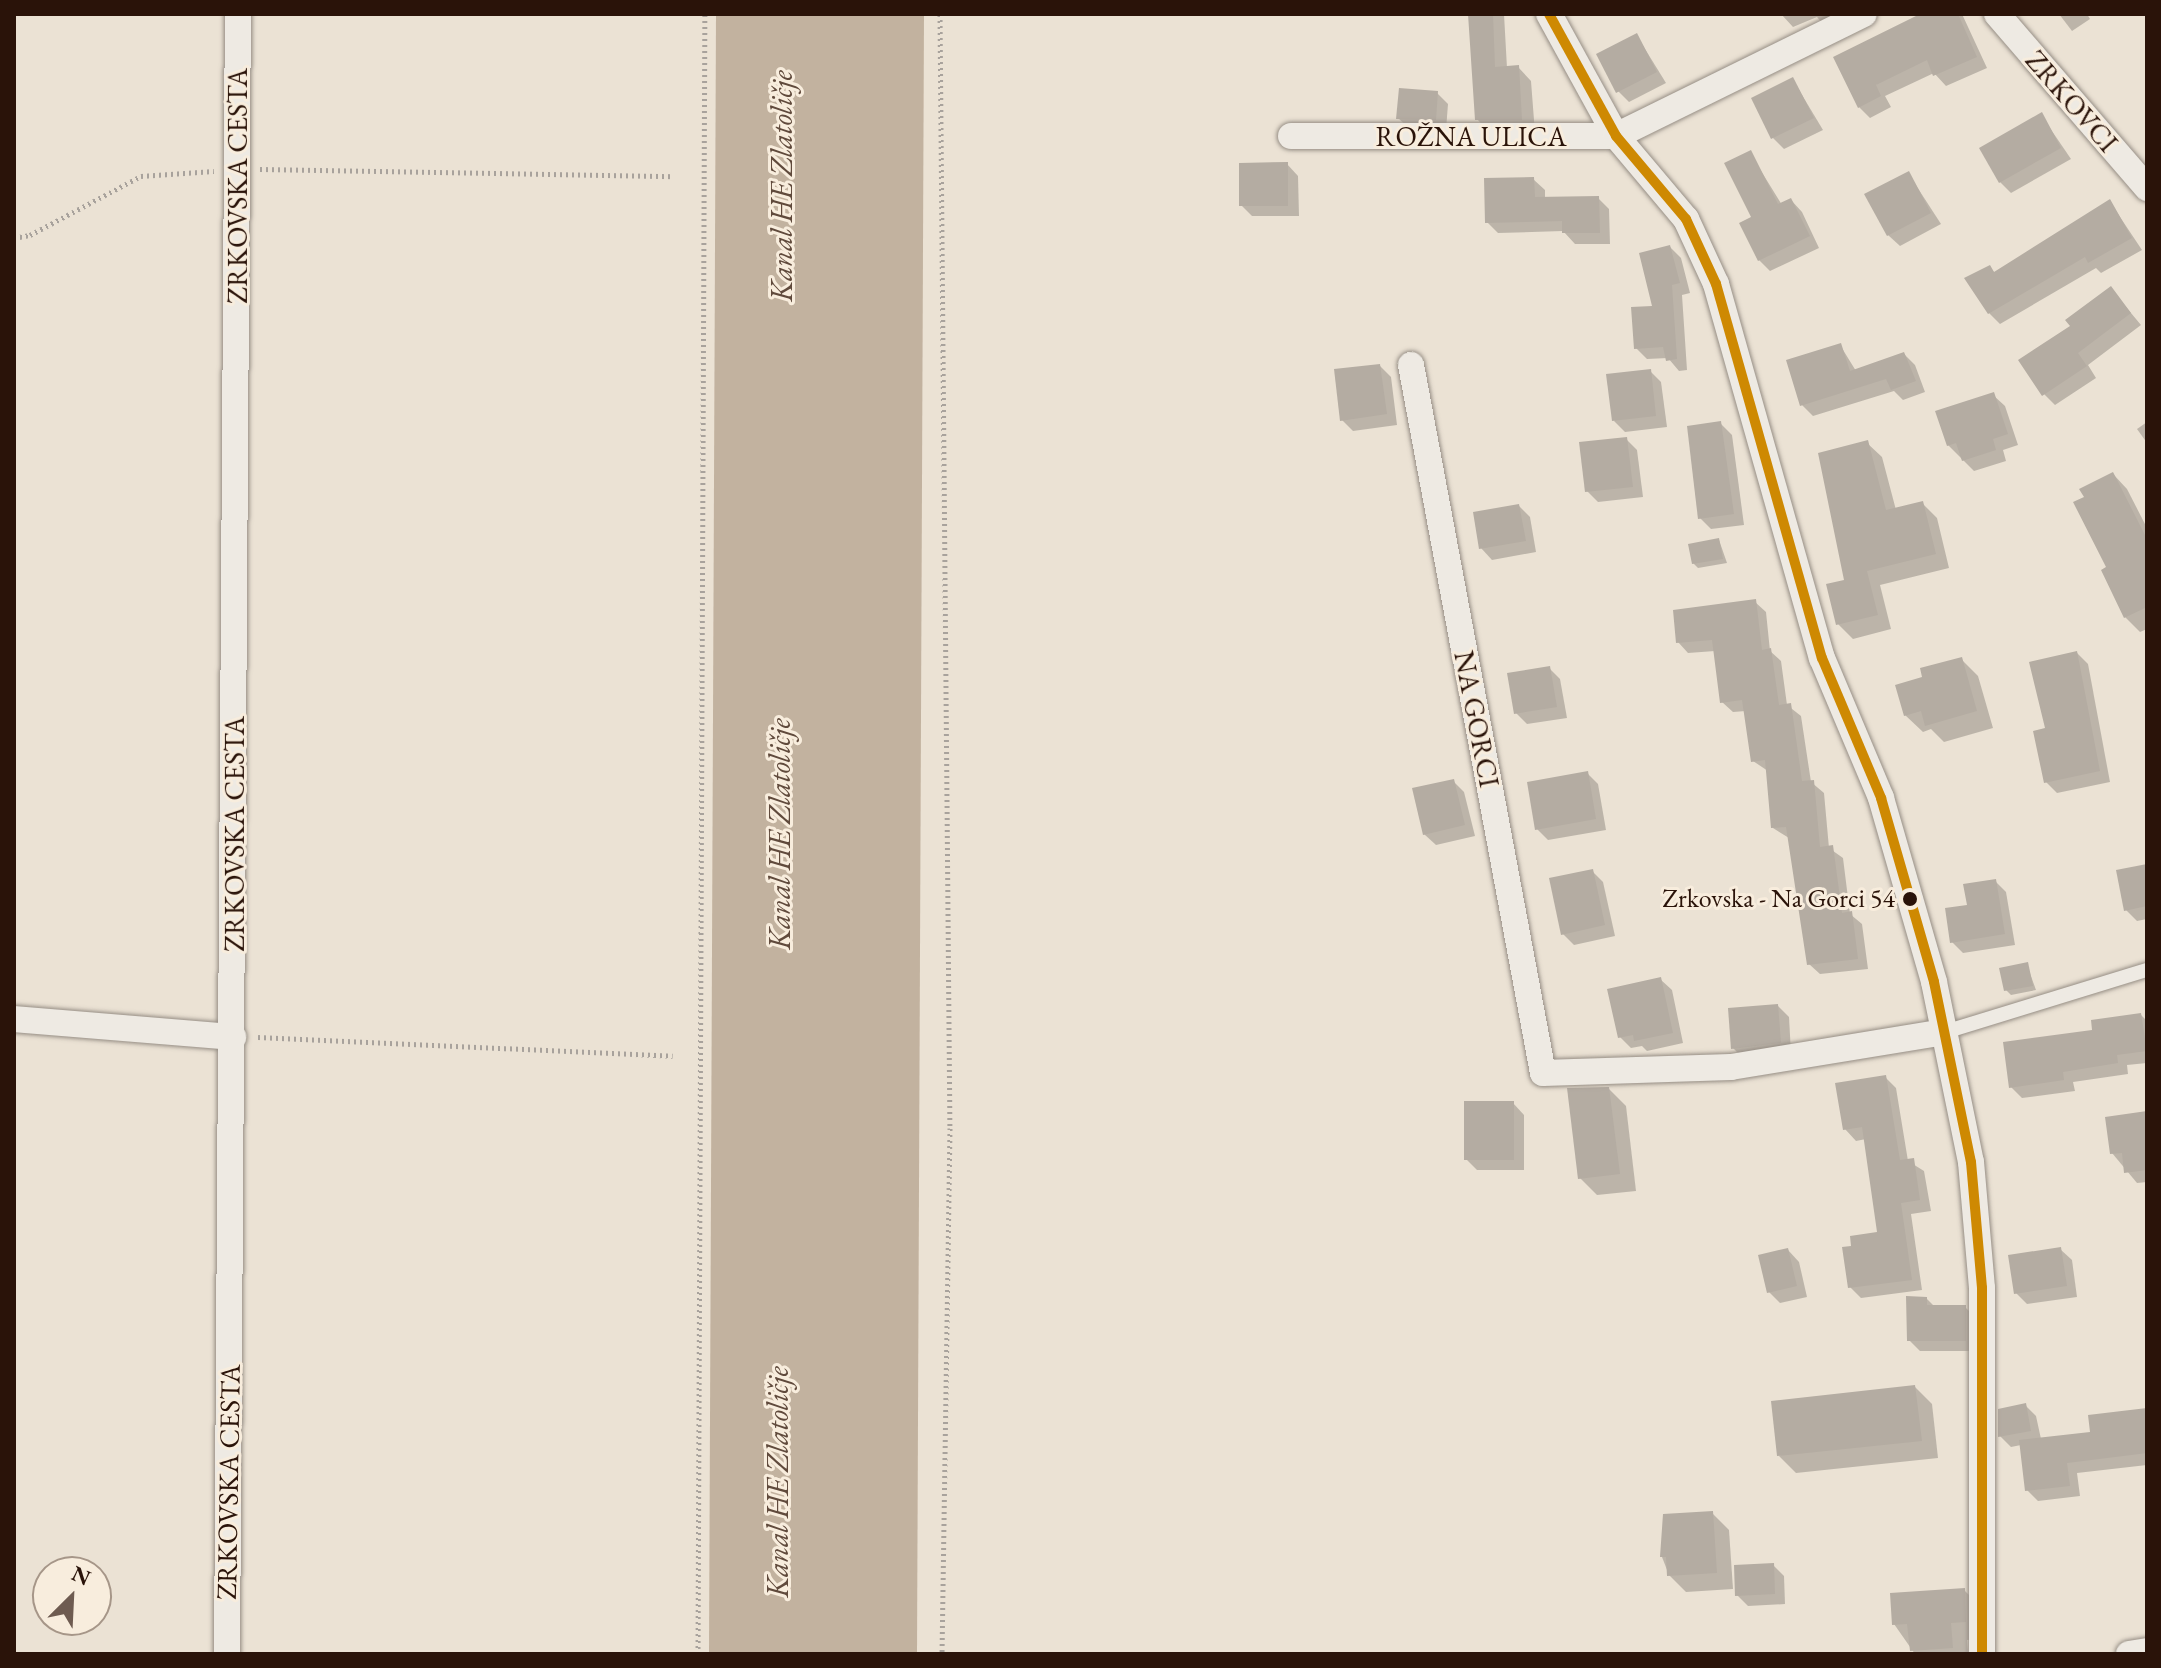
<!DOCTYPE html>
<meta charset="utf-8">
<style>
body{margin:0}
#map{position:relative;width:2161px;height:1668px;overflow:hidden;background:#ebe2d4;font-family:"EB Garamond",serif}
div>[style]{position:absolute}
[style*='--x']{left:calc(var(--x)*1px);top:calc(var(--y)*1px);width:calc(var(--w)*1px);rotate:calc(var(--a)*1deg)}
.water>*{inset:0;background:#c2b29f}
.shadow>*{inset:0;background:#0003}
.building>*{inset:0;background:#b4aca2}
.path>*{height:5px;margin-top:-2.5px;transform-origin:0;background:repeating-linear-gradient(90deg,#a8a29c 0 2px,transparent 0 6px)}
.roads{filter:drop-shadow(0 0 2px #968e85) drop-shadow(0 0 2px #968e85)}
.service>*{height:14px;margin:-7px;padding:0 7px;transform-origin:7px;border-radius:7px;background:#eeeae3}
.minor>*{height:26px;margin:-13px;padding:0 13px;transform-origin:13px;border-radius:13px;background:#eeeae3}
.bus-1>*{height:10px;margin:-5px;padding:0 5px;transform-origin:5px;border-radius:5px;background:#ce8902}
.dots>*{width:22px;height:22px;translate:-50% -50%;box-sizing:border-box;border:4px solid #f8eddd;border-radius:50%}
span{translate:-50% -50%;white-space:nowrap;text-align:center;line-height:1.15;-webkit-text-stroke:6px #f8eddd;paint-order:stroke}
.bus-label{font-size:26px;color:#2a1309}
.right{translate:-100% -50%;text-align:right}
.street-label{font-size:28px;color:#2a1309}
.water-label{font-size:30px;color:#604a3c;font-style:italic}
.frame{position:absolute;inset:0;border:16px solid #2a1309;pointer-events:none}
.north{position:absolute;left:32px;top:1556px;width:80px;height:80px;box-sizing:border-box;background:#f8eddd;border:2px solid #a69688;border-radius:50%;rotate:24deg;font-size:22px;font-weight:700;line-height:32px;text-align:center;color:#2a1309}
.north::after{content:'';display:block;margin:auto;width:28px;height:36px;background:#6e5b50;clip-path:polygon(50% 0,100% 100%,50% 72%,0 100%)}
</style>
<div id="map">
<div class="water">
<i style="clip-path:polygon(716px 14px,924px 14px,917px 1654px,709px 1654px)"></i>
</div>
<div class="shadow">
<i style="clip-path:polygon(1470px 14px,1504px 14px,1507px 68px,1518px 67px,1531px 81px,1535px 133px,1490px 133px,1477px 119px)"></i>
<i style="clip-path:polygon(1843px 14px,1828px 30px,1817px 17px,1793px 27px,1781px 14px)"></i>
<i style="clip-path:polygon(1930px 14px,1962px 14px,1987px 68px,1946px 86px,1934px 73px,1885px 96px,1891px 107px,1870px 118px,1859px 107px)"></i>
<i style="clip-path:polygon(2059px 14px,2087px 14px,2090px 19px,2072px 31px)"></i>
<i style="clip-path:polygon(1637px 36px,1666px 83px,1629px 102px,1618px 91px)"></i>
<i style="clip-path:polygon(1793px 80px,1823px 130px,1784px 149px,1773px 138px)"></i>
<i style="clip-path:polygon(1437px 93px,1448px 104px,1446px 130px,1410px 129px,1398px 118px)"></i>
<i style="clip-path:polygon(2041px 115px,2071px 159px,2011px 193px,2000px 182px)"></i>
<i style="clip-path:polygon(1750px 153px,1782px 205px,1791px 200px,1802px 212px,1819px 248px,1770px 271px,1759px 260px)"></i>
<i style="clip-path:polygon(1287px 164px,1298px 176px,1299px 216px,1252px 216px,1241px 205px)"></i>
<i style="clip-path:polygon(1908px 173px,1941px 224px,1900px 246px,1888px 235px)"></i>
<i style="clip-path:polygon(1533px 179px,1545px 190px,1545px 199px,1598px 198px,1609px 209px,1610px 244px,1575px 244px,1563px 231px,1498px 233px,1487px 222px)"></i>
<i style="clip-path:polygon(2110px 202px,2142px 250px,2101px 273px,2096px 268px,2000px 324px,1989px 313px,1990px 268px,1995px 273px)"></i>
<i style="clip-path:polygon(1670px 247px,1681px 258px,1690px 293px,1682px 295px,1687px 370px,1679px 371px,1668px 358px,1647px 359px,1636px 348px,1655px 308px)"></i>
<i style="clip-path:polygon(2111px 289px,2141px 325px,2088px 365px,2096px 378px,2055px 405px,2044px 394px,2073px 327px)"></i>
<i style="clip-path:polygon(1840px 345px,1856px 371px,1904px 354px,1915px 365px,1925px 392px,1903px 400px,1894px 391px,1813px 416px,1802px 405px)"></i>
<i style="clip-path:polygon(1380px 366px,1391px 377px,1397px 425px,1353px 431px,1342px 420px)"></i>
<i style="clip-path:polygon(1650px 371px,1661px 382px,1667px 427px,1625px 432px,1614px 421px)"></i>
<i style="clip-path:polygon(1993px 395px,2005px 406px,2018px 445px,2003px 450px,2006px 461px,1974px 471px,1948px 445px)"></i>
<i style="clip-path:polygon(2147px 422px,2147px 443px,2137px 429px)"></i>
<i style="clip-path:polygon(1721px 424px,1732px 435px,1744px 525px,1711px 529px,1700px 518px)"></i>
<i style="clip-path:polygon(1626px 439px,1637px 450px,1643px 497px,1598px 502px,1587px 491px)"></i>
<i style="clip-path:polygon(1867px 443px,1882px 457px,1896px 510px,1922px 503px,1937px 518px,1949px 568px,1880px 585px,1891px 629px,1853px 639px,1838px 624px)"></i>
<i style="clip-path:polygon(2113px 474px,2127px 489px,2147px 528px,2147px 629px,2140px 632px,2125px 617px,2086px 498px)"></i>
<i style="clip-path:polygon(1519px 506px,1530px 517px,1536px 552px,1492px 560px,1481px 548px)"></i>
<i style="clip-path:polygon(1719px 540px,1727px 563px,1698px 568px,1693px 563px)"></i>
<i style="clip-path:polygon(1755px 602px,1766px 612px,1770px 651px,1781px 661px,1787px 705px,1801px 716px,1811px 782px,1824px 793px,1829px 848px,1843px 858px,1850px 914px,1862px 924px,1868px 969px,1820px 974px,1809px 964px,1789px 838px,1773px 828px,1768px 771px,1753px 761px,1746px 711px,1733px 712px,1722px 702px,1715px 651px,1688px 653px,1678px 642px)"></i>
<i style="clip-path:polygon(2077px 653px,2088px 664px,2110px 782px,2057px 793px,2046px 782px,2047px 730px)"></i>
<i style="clip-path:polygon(1961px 659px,1978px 676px,1993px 728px,1944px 742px,1931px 729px,1923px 732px,1905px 715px,1925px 679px)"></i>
<i style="clip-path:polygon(1549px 668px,1560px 679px,1567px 718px,1527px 724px,1516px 713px)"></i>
<i style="clip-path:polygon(1587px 773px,1598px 784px,1606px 830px,1548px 840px,1537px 829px)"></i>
<i style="clip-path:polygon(1453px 781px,1464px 792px,1475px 836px,1436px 845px,1424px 834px)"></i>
<i style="clip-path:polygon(2147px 866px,2147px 919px,2137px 921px,2126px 910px)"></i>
<i style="clip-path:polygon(1592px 871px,1603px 882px,1615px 936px,1574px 945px,1563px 934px)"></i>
<i style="clip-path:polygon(1995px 881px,2006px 892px,2015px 945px,1963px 953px,1952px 942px,1969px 907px)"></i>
<i style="clip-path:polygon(2027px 965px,2036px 990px,2011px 995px,2006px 990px)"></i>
<i style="clip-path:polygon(1660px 979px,1672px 990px,1683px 1043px,1647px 1051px,1642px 1046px,1631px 1048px,1620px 1037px)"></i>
<i style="clip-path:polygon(1778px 1006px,1789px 1017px,1791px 1053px,1744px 1059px,1733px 1048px)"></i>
<i style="clip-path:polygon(2141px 1015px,2147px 1021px,2147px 1063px,2127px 1065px,2128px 1074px,2073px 1082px,2075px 1091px,2022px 1098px,2011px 1087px,2094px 1032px,2093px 1022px)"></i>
<i style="clip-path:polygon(1885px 1077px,1896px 1088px,1908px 1161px,1924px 1171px,1931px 1211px,1911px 1214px,1922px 1290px,1861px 1298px,1850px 1287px,1853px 1248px,1880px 1233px,1866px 1139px,1856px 1141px,1845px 1129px)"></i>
<i style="clip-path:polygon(1609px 1089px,1626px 1106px,1636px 1191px,1597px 1195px,1580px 1178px)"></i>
<i style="clip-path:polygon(1513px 1103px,1524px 1115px,1524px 1170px,1477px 1170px,1466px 1159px)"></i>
<i style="clip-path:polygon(2147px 1113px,2147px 1182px,2137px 1183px,2112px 1153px)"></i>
<i style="clip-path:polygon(2060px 1249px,2072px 1260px,2077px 1297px,2027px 1304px,2016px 1293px)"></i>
<i style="clip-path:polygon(1788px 1250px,1799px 1262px,1807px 1297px,1780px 1303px,1769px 1292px)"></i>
<i style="clip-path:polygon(1927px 1299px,1935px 1307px,1965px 1307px,1976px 1318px,1976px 1351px,1920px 1351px,1909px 1340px)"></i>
<i style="clip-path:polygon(1915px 1387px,1932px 1404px,1938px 1458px,1796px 1473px,1779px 1456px)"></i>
<i style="clip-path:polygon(2025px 1405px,2036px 1416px,2041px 1439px,2092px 1434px,2147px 1410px,2147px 1465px,2077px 1473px,2080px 1496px,2038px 1501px,2027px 1490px,2021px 1445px,2011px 1447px,2000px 1436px)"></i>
<i style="clip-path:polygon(1712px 1513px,1729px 1530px,1733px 1589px,1686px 1592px,1669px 1575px,1662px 1557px)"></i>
<i style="clip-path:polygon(1773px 1565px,1784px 1576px,1785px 1604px,1748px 1606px,1737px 1595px)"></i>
<i style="clip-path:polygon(1964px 1590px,1981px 1607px,1982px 1639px,1967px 1640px,1968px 1654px,1915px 1654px,1894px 1624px)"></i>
</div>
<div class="building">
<i style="clip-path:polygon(1468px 14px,1493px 14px,1495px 67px,1519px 65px,1522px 120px,1475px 120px)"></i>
<i style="clip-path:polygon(1920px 14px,1958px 14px,1977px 57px,1933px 76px,1927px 60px,1876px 85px,1881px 96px,1858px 108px,1833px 57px)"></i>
<i style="clip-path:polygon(1637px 33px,1657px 72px,1616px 93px,1596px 54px)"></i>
<i style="clip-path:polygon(1793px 77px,1814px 118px,1771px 139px,1751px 98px)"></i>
<i style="clip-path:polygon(1399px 88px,1438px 91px,1436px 120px,1396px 119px)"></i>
<i style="clip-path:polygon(2042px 112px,2061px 148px,1999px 183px,1979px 148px)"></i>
<i style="clip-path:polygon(1751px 150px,1778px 204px,1791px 198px,1810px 236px,1758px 261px,1739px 223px,1751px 217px,1724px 163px)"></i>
<i style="clip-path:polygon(1288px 162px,1288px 206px,1239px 206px,1239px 163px)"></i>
<i style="clip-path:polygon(1909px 171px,1931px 213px,1887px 236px,1864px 194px)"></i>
<i style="clip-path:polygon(1534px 177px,1535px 197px,1599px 196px,1600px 233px,1562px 233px,1562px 221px,1485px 223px,1484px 178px)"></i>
<i style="clip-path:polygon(2110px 199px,2132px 238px,2088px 263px,2085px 257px,1988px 314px,1964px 278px,1990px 265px,1994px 272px)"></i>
<i style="clip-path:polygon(1670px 245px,1680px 283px,1672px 285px,1677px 359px,1666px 361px,1663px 347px,1634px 349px,1631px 307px,1652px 306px,1639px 253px)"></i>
<i style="clip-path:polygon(2111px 286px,2131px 313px,2078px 353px,2087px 366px,2042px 396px,2018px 360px,2070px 326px,2065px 320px)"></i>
<i style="clip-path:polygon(1841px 343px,1850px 371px,1904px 352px,1916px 381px,1891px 390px,1886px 379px,1800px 406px,1786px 360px)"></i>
<i style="clip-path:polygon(1380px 364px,1387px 414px,1340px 421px,1334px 369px)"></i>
<i style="clip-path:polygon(1651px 369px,1656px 416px,1612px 421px,1606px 374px)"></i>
<i style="clip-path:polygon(1994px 392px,2008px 434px,1993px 439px,1996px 450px,1962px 461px,1956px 443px,1947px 446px,1935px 411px)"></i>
<i style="clip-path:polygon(1721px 421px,1734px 514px,1698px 519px,1687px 426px)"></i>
<i style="clip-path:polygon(1627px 437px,1633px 487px,1585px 492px,1579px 442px)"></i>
<i style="clip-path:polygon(1868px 440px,1886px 510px,1923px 501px,1936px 554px,1867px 571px,1878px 615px,1836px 625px,1826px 584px,1844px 580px,1818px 453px)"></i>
<i style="clip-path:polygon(2113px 472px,2147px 539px,2147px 607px,2124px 618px,2101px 570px,2106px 567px,2073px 502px,2084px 497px,2079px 489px)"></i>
<i style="clip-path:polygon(1519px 504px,1526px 541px,1479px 549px,1473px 512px)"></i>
<i style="clip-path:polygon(1719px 538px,1723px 559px,1692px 564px,1688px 544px)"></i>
<i style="clip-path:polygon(1756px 599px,1762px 650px,1771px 648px,1779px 705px,1791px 703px,1802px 781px,1814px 780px,1820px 847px,1833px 845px,1842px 913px,1852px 911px,1858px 959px,1807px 965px,1786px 827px,1771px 828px,1765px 760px,1751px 762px,1742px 700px,1720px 703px,1712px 640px,1676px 643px,1673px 610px)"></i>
<i style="clip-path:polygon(2077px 651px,2100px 771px,2044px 783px,2033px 731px,2045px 728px,2029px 662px)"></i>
<i style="clip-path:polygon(1962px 657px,1977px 711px,1925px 726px,1921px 711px,1904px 716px,1895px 685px,1922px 677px,1920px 668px)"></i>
<i style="clip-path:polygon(1550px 666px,1557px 707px,1514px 714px,1507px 673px)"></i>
<i style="clip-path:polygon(1588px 771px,1596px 819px,1535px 830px,1527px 782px)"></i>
<i style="clip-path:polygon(1454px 779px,1465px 825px,1423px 835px,1412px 788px)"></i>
<i style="clip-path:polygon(2147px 864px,2147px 906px,2124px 911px,2116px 870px)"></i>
<i style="clip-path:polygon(1593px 869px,1605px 925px,1561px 935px,1549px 878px)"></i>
<i style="clip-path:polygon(1996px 879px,2005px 934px,1950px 943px,1945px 908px,1967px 905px,1963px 884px)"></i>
<i style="clip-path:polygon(2028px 962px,2033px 986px,2004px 991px,1999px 968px)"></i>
<i style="clip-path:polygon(1661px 977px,1673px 1033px,1634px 1041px,1633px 1035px,1618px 1038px,1607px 989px)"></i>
<i style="clip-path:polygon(1778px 1004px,1781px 1043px,1731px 1049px,1728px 1008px)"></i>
<i style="clip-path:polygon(2141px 1013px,2147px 1051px,2117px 1055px,2118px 1063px,2063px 1072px,2064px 1080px,2009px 1088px,2003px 1042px,2092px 1030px,2091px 1020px)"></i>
<i style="clip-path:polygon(1886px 1075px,1900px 1160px,1914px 1158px,1920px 1200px,1901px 1203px,1912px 1280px,1848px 1288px,1842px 1247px,1851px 1246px,1850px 1236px,1877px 1232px,1862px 1127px,1843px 1130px,1835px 1083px)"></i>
<i style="clip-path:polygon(1609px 1087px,1620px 1174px,1578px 1179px,1567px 1088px)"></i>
<i style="clip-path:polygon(1464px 1101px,1514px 1101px,1514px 1160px,1464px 1160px)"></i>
<i style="clip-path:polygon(2147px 1111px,2147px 1170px,2124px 1173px,2122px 1153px,2110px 1154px,2105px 1117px)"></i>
<i style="clip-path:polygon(2061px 1247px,2067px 1286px,2014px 1294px,2008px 1255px)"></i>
<i style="clip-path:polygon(1788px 1248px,1797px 1286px,1767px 1293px,1758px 1255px)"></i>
<i style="clip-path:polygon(1906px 1296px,1927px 1297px,1927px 1305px,1966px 1305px,1966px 1341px,1907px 1341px)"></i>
<i style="clip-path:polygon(1915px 1385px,1922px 1441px,1777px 1456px,1771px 1401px)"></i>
<i style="clip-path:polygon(2026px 1403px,2031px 1431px,1998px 1437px,1998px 1409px)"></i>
<i style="clip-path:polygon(2147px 1408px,2147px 1453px,2067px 1463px,2070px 1486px,2025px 1491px,2019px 1440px,2090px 1432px,2088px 1415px)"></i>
<i style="clip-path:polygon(1713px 1511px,1717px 1573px,1667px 1576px,1666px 1557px,1660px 1557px,1663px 1514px)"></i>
<i style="clip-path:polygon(1774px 1563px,1775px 1594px,1735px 1596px,1734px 1565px)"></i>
<i style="clip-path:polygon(1965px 1588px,1966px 1622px,1951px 1623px,1953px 1648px,1910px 1651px,1907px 1624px,1892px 1625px,1890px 1593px)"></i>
</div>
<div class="path">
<i style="--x:940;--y:14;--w:1114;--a:89.49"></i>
<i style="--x:950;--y:1128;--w:526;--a:90.87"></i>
<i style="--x:260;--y:169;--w:414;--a:1"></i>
<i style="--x:14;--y:238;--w:16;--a:-11"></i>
<i style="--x:30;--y:235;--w:126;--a:-28"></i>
<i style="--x:141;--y:176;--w:73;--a:-3.9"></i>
<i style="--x:258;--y:1037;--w:415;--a:2.6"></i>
<i style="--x:698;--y:1654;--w:1640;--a:-89.76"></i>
</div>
<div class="roads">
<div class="service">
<i style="--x:1945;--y:1032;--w:211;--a:-17.1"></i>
</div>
<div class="minor">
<i style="--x:1549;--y:14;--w:139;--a:61.2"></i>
<i style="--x:1616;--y:136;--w:109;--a:49.9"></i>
<i style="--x:1686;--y:219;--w:72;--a:65.2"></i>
<i style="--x:1716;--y:284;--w:389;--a:74.2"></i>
<i style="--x:1822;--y:658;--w:152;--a:67.1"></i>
<i style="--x:1881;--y:798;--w:191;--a:73.9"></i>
<i style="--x:1934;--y:982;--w:184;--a:78.4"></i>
<i style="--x:1971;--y:1162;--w:126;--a:85"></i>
<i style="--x:1982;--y:1288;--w:366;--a:90"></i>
<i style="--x:1997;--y:14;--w:230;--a:49.2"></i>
<i style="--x:1291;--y:136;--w:325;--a:0"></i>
<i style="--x:1616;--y:136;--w:276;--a:-26.2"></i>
<i style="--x:1411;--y:365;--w:720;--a:79.44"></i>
<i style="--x:1543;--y:1073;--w:188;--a:-1.8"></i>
<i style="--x:1731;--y:1067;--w:217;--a:-9.3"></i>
<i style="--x:14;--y:1019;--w:220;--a:4.7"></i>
<i style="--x:227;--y:1654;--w:1640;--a:-89.62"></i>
<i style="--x:2129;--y:1654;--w:18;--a:-9"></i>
</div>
</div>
<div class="bus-1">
<i style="--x:1549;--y:14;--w:139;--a:61.2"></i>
<i style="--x:1616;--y:136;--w:109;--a:49.9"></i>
<i style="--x:1686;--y:219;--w:72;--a:65.2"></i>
<i style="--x:1716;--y:284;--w:389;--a:74.2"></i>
<i style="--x:1822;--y:658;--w:152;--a:67.1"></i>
<i style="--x:1881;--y:798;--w:191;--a:73.9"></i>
<i style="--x:1934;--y:982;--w:184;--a:78.4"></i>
<i style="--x:1971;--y:1162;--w:126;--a:85"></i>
<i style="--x:1982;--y:1288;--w:366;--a:90"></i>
</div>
<div class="dots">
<i style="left:1910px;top:899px;background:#2a1309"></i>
</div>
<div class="bus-label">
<span class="right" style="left:1895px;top:899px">Zrkovska - Na Gorci 54</span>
</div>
<div class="street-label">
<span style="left:2072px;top:101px;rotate:49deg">ZRKOVCI</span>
<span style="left:1471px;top:136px">ROŽNA ULICA</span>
<span style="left:237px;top:186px;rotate:-90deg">ZRKOVSKA CESTA</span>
<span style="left:1477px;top:719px;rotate:79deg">NA GORCI</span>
<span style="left:234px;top:834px;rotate:-90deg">ZRKOVSKA CESTA</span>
<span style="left:228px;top:1482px;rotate:-89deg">ZRKOVSKA CESTA</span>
</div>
<div class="water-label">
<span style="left:782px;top:186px;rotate:-90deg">Kanal HE Zlatoličje</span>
<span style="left:780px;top:834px;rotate:-90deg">Kanal HE Zlatoličje</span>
<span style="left:778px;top:1482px;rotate:-90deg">Kanal HE Zlatoličje</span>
</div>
<div class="frame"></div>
<div class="north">N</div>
</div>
